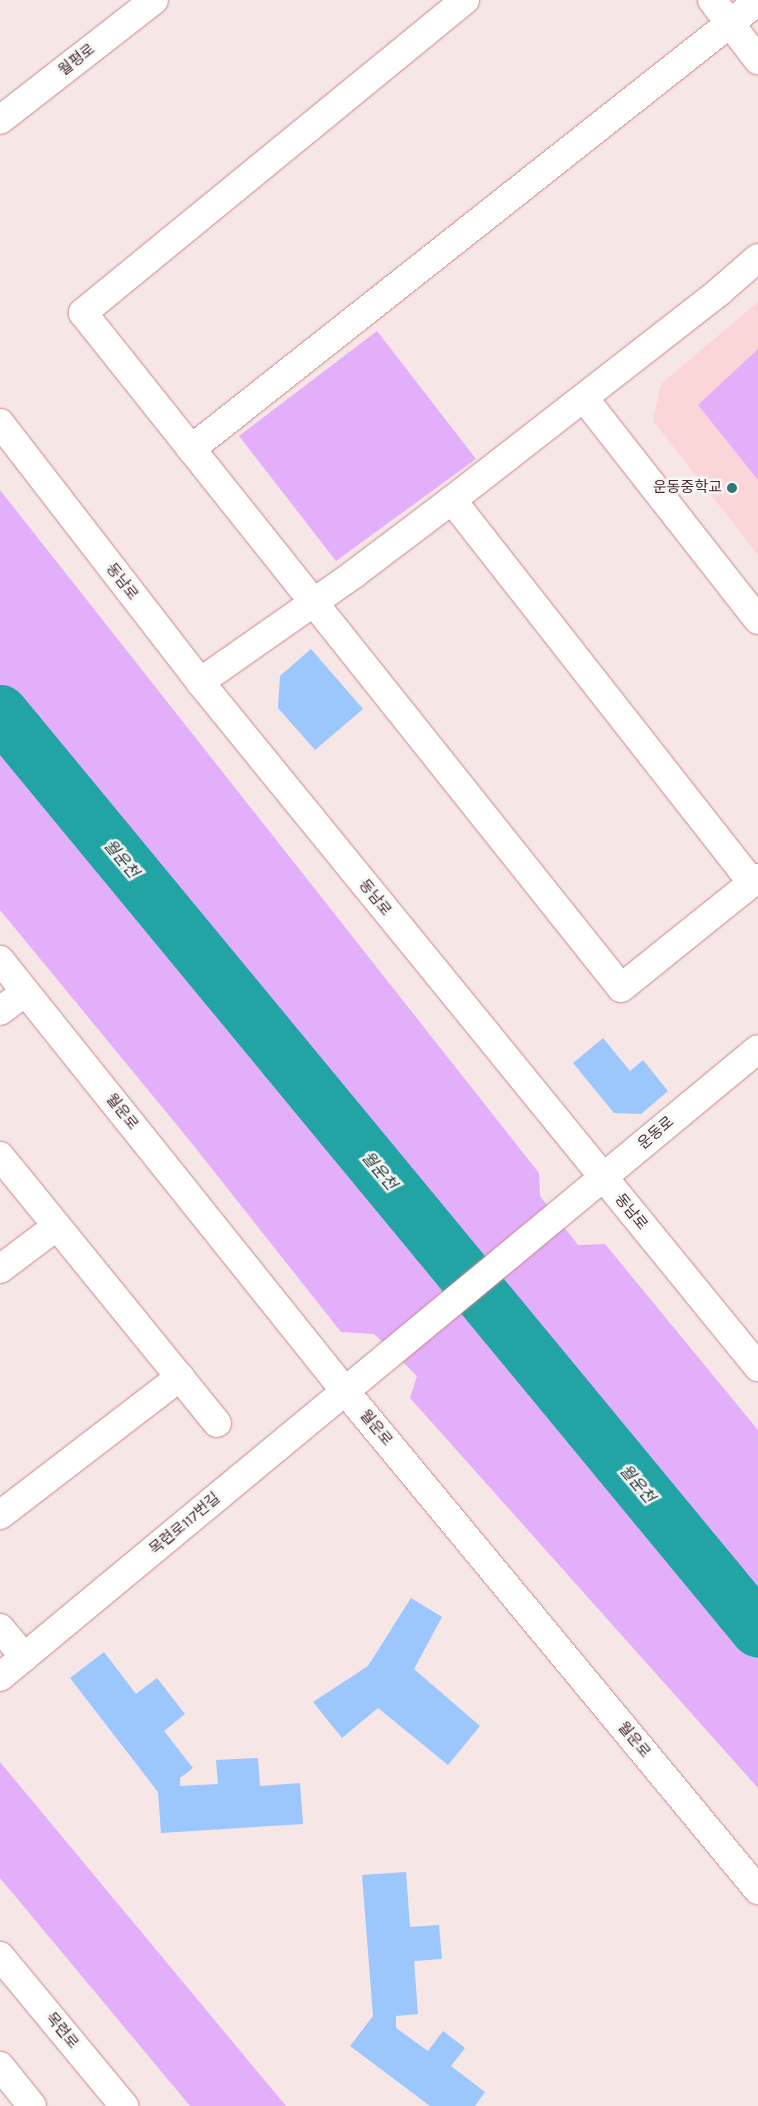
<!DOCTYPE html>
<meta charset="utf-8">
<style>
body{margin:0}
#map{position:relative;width:758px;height:2106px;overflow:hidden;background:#f6e6e6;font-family:Karla,"Noto Sans KR",sans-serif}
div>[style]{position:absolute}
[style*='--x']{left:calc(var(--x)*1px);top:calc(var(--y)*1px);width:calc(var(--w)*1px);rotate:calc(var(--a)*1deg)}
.built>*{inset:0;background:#fad6d8}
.green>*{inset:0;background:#e3affb}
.river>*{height:55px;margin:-27.5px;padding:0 27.5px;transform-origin:27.5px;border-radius:27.5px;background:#22a4a4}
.building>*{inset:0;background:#9bc6fe}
.roads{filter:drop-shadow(0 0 1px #ce8489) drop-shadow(0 0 1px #ce8489)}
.minor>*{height:28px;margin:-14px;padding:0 14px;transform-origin:14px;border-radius:14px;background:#fff}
.tertiary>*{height:28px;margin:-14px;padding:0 14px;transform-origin:14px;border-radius:14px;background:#fff}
.dots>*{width:14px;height:14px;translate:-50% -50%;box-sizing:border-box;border:2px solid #f7f7f7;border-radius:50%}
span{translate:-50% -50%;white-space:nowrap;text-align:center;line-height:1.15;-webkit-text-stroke:5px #f7f7f7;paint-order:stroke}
.street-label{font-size:15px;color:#4b2c2f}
.poi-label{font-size:15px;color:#4b2c2f}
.right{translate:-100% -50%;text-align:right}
.water-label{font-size:16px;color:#1a3433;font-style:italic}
</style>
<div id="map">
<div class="built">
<i style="clip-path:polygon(758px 302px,758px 555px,653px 421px,661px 384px)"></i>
</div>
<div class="green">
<i style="clip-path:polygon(377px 331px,476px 459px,336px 561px,239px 436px)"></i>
<i style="clip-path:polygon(758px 349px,758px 480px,698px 405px)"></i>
<i style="clip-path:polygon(0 490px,539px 1173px,540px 1196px,578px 1245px,605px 1244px,758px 1430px,758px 1788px,410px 1398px,417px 1376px,374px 1334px,341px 1332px,190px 1141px,0 910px)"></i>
<i style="clip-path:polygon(0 1762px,286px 2106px,190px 2106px,0 1878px)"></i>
</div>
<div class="river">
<i style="--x:0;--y:712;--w:1190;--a:50.45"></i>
</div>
<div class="building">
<i style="clip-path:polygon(311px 649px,363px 709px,315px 750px,278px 708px,280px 676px)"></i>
<i style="clip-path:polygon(603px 1038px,630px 1071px,643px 1060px,668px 1091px,641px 1114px,614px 1113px,573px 1063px)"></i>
<i style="clip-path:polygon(411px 1598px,442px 1617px,414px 1669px,480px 1726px,448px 1765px,378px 1708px,342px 1738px,313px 1702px,368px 1666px)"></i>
<i style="clip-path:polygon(104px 1652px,136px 1694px,157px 1678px,185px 1714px,164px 1731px,193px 1768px,180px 1778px,180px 1786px,218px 1784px,216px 1760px,258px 1758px,260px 1786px,300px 1783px,303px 1824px,161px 1833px,158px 1792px,70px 1678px)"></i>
<i style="clip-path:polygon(406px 1872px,410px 1927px,439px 1925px,442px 1959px,414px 1961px,418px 2014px,396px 2016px,396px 2028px,428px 2051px,443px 2031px,465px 2048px,451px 2066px,485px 2092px,475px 2106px,430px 2106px,350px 2046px,373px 2016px,362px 1875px)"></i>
</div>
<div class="roads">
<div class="minor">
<i style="--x:465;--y:0;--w:494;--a:140.7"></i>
<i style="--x:83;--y:313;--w:863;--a:51.44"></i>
<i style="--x:621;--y:988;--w:176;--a:-38.8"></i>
<i style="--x:712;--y:0;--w:76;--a:52.5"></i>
<i style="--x:0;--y:120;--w:195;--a:-37.9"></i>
<i style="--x:584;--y:398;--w:282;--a:51.9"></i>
<i style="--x:0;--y:423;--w:327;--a:52.3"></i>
<i style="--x:200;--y:682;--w:884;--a:50.83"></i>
<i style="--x:191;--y:449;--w:723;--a:-38.31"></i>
<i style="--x:452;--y:500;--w:487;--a:51.9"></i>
<i style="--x:200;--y:682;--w:188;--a:-35"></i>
<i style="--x:354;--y:574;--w:123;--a:-37.1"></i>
<i style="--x:452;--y:500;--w:340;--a:-37.9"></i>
<i style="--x:720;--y:291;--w:50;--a:-41"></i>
<i style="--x:0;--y:960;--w:552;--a:51.32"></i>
<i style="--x:345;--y:1391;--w:648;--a:50.39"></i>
<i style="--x:0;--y:1011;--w:31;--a:-37"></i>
<i style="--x:0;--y:1156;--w:344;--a:50.9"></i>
<i style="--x:0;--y:1269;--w:71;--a:-37"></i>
<i style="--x:0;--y:1515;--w:227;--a:-37.5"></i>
<i style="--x:0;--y:1628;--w:38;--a:50"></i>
<i style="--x:0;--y:1677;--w:984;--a:-39.64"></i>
</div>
<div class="tertiary">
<i style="--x:0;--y:1956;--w:195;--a:50.4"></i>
<i style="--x:0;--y:2066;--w:51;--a:51.3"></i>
</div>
</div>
<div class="dots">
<i style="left:732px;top:488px;background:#2e7877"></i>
</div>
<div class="street-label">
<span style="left:77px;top:60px;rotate:-38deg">월평로</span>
<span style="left:122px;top:582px;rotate:52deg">동남로</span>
<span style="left:375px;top:898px;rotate:51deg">동남로</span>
<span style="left:122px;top:1112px;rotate:51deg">월운로</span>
<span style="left:656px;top:1133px;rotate:-40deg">운동로</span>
<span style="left:631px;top:1212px;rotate:51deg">동남로</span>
<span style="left:376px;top:1428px;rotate:50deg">월운로</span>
<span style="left:185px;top:1524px;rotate:-40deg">목련로117번길</span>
<span style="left:634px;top:1740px;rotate:50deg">월운로</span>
<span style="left:62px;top:2031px;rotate:50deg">목련로</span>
</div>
<div class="poi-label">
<span class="right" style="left:722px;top:488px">운동중학교</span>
</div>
<div class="water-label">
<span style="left:121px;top:859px;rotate:50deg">월운천</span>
<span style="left:379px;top:1171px;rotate:50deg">월운천</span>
<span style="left:637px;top:1484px;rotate:50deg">월운천</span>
</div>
</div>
